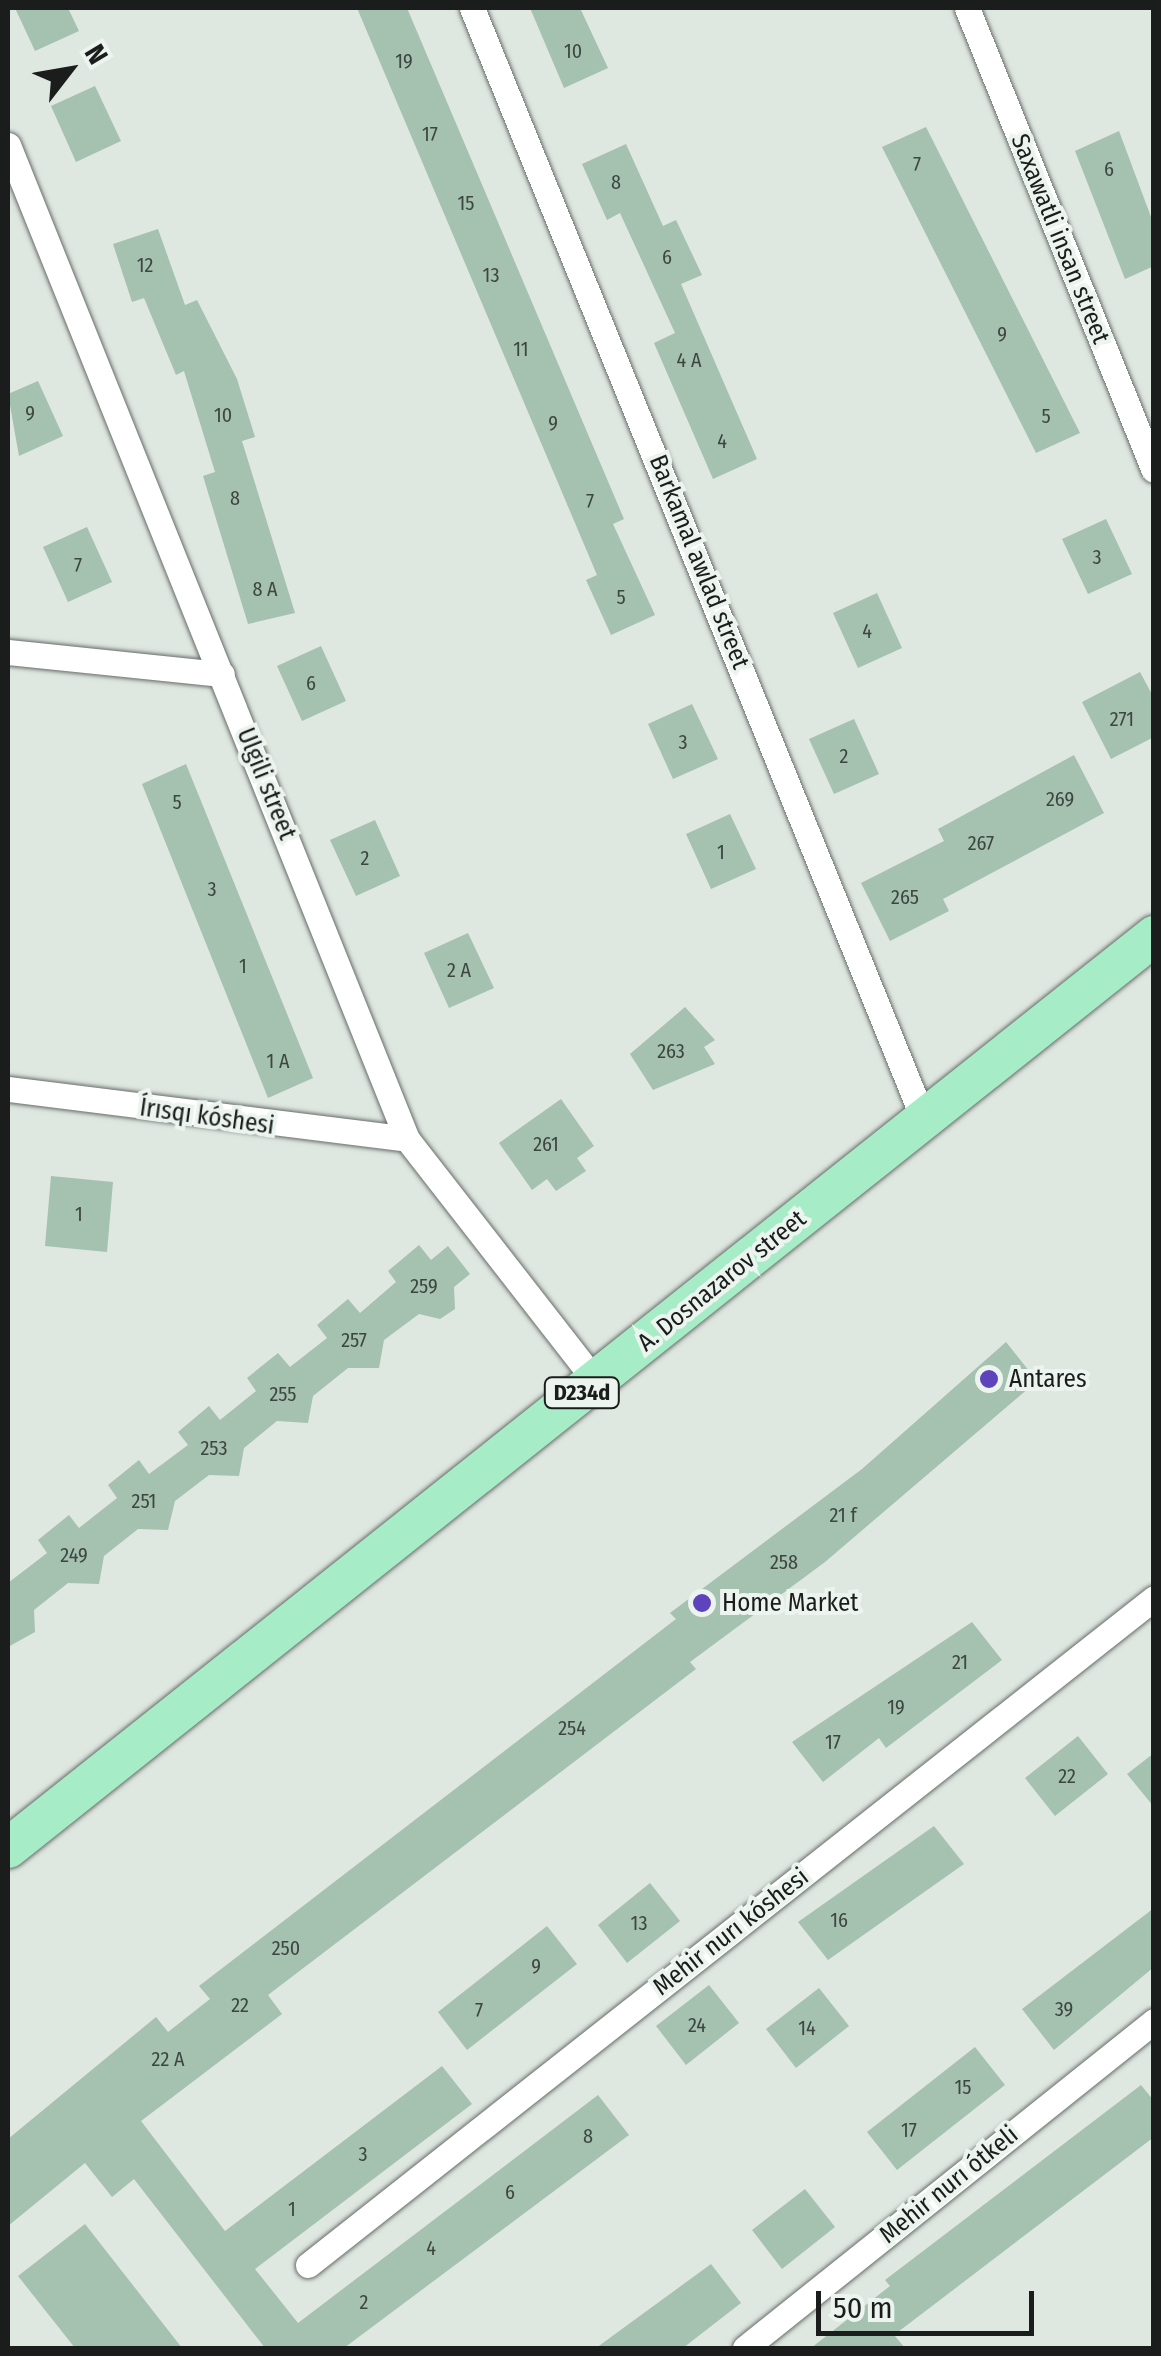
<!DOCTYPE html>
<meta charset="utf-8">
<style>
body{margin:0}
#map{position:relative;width:1161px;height:2356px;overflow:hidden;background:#dfe7e1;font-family:"Fira Sans Condensed",sans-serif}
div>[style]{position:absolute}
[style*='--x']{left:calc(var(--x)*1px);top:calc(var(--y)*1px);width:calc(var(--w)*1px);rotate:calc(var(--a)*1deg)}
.building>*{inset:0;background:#a5c1af}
.roads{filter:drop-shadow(0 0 2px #676d69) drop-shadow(0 0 2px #676d69)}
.minor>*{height:25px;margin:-12.5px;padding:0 12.5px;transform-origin:12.5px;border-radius:12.5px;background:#fff}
.primary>*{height:40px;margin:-20px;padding:0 20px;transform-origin:20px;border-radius:20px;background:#a6edc7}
.dots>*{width:28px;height:28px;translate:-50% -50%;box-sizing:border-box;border:5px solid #ecf4ef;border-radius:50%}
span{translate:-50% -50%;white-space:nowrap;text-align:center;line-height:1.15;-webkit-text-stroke:8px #ecf4ef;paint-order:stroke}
.number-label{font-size:20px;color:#3d4640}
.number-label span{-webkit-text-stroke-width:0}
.shield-label span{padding:2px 8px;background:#ecf4ef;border:2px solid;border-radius:8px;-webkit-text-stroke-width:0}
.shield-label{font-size:22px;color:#1a1d1b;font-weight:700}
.street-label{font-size:25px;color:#1a1d1b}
.poi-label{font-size:25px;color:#1a1d1b}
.left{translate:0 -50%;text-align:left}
.frame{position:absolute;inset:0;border:10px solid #1a1d1b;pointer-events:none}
.north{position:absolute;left:20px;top:20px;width:100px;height:100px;-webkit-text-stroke:8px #ecf4ef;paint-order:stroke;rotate:59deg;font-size:28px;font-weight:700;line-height:40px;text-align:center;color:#1a1d1b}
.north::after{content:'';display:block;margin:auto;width:35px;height:45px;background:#1a1d1b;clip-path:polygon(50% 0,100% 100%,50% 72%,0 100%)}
.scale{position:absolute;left:816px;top:2291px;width:218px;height:45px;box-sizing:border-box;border:5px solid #1a1d1b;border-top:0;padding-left:12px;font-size:30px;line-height:35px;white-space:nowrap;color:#1a1d1b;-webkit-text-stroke:8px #ecf4ef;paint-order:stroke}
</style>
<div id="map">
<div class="building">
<i style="clip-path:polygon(15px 8px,68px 8px,79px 31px,35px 51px)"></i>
<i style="clip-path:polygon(357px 8px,407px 8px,624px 519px,613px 524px,655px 615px,611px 635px,586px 580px,597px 575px)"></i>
<i style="clip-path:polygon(530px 8px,580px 8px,608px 68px,564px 88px)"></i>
<i style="clip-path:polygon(95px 86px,121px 141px,76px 162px,51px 106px)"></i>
<i style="clip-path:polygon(926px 127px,1080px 433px,1036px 453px,882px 147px)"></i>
<i style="clip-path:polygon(1119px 131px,1154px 225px,1154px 266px,1125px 279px,1075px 151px)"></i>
<i style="clip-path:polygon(626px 144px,663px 226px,676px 220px,702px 275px,681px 284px,757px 459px,713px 479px,654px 343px,675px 333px,620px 213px,607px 220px,582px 164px)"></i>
<i style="clip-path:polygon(158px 229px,185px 305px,197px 300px,237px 379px,255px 437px,242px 441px,295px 613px,248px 624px,203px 476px,215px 472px,184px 371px,176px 375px,144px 298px,132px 302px,113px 244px)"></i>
<i style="clip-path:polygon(38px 381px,63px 436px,19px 456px,8px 394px)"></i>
<i style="clip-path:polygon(1106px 519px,1132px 574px,1088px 594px,1062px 539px)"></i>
<i style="clip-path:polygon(87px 527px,112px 582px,68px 602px,43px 547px)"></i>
<i style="clip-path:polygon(877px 593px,902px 648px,858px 668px,833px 613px)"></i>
<i style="clip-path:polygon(321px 646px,346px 701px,302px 721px,277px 666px)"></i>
<i style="clip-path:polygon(1140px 672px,1154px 698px,1154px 737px,1111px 759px,1082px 702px)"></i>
<i style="clip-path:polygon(692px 704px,718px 759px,673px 779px,648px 724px)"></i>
<i style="clip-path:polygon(854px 719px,879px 774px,834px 794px,809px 739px)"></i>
<i style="clip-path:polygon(1074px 755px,1104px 813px,943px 899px,949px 911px,890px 941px,861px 883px,944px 841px,938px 829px)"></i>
<i style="clip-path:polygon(186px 764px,313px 1078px,268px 1098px,142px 784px)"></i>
<i style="clip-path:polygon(730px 814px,756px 869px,711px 889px,686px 834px)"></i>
<i style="clip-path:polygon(375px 820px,400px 876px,356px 896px,330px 840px)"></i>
<i style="clip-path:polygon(468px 933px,494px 988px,449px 1008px,424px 953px)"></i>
<i style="clip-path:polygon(685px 1007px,715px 1040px,704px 1047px,715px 1064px,653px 1090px,630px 1054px)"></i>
<i style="clip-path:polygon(561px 1099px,594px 1146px,577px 1158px,586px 1171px,556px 1191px,547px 1179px,532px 1190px,499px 1143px)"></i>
<i style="clip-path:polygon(51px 1176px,113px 1182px,107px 1252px,45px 1246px)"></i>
<i style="clip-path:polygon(419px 1245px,431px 1260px,448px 1246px,470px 1274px,454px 1287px,455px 1309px,440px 1319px,419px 1314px,384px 1340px,379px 1368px,348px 1368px,313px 1396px,308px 1423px,277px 1421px,244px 1448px,239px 1476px,209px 1475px,175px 1501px,168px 1530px,138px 1529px,104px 1556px,99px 1584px,68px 1583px,34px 1610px,35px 1632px,8px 1647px,8px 1583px,47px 1553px,38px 1540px,69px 1515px,79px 1528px,117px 1498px,108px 1485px,139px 1460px,149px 1474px,188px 1445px,178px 1432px,209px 1406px,220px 1420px,256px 1391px,247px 1378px,278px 1353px,290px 1367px,327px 1338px,317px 1325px,348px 1299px,360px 1313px,396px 1282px,388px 1271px)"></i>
<i style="clip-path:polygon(1006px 1342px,1037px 1381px,825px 1562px,690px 1662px,696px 1669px,268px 1995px,282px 2014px,141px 2121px,225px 2231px,442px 2066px,472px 2104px,255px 2269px,298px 2323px,598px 2095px,629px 2135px,344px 2348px,265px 2348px,134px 2179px,112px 2197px,85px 2163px,8px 2226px,8px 2139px,156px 2017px,168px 2032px,210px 1999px,199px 1986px,676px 1619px,670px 1613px,862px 1469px)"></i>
<i style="clip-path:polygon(972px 1622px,1002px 1660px,886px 1748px,879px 1738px,823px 1782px,792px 1742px)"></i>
<i style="clip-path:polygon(1078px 1736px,1108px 1774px,1055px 1816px,1025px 1778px)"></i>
<i style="clip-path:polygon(1154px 1753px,1154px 1807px,1127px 1774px)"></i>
<i style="clip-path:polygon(934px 1826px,964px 1864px,828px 1960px,798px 1922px)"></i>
<i style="clip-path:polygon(650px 1883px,680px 1921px,627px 1963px,598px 1925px)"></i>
<i style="clip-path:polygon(1154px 1908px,1154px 1967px,1054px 2050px,1022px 2009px)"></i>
<i style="clip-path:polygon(547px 1926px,577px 1964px,467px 2050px,438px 2012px)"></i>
<i style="clip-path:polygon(709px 1985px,739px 2023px,686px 2065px,656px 2026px)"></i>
<i style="clip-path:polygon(819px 1988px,849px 2026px,796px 2068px,766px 2029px)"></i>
<i style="clip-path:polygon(975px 2047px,1005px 2085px,897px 2170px,867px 2132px)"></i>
<i style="clip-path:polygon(1141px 2085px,1154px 2101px,1154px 2137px,894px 2335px,905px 2348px,811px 2348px,890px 2286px,885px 2280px)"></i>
<i style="clip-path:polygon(805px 2189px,835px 2227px,782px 2269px,752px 2230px)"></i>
<i style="clip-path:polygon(85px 2224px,182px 2348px,75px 2348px,18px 2276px)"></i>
<i style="clip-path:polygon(711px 2264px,741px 2303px,683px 2348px,596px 2348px)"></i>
</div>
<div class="roads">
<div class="minor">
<i style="--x:472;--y:8;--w:1198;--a:67.89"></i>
<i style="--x:967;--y:8;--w:498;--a:68"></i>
<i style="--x:8;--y:145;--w:1071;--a:68.13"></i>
<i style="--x:407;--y:1139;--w:308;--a:52.1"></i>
<i style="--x:8;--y:652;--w:215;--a:5.9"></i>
<i style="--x:8;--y:1089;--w:402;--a:7.1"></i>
<i style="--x:308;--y:2265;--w:1077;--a:-38.25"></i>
<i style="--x:745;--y:2348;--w:524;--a:-38.64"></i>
</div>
<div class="primary">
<i style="--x:8;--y:1848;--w:1465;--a:-38.51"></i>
</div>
</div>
<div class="dots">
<i style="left:989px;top:1379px;background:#5d44bd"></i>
<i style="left:702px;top:1603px;background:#5d44bd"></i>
</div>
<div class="number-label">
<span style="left:573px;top:51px">10</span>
<span style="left:404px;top:61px">19</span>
<span style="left:430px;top:134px">17</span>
<span style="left:917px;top:164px">7</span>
<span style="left:1109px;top:169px">6</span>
<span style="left:616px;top:182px">8</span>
<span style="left:466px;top:203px">15</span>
<span style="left:667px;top:257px">6</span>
<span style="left:145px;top:265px">12</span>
<span style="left:491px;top:275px">13</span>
<span style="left:1002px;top:334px">9</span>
<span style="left:521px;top:349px">11</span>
<span style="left:689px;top:360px">4 А</span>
<span style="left:30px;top:413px">9</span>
<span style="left:223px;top:415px">10</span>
<span style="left:1046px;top:416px">5</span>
<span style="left:553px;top:423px">9</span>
<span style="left:722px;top:441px">4</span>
<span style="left:235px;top:498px">8</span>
<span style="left:590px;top:501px">7</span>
<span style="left:1097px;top:557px">3</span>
<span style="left:78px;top:565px">7</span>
<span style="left:265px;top:589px">8 А</span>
<span style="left:621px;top:597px">5</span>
<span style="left:867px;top:631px">4</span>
<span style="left:311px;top:683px">6</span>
<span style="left:1122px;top:719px">271</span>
<span style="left:683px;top:742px">3</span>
<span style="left:844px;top:756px">2</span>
<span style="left:1060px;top:799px">269</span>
<span style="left:177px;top:802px">5</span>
<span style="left:981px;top:843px">267</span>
<span style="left:721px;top:852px">1</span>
<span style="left:365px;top:858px">2</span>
<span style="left:212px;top:889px">3</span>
<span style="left:905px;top:897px">265</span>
<span style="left:243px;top:966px">1</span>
<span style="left:459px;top:970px">2 А</span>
<span style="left:671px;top:1051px">263</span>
<span style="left:278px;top:1061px">1 А</span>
<span style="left:546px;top:1144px">261</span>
<span style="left:79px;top:1214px">1</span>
<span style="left:424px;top:1286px">259</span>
<span style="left:354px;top:1340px">257</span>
<span style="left:283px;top:1394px">255</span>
<span style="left:214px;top:1448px">253</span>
<span style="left:144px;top:1501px">251</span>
<span style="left:843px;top:1515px">21 f</span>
<span style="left:74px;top:1555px">249</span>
<span style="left:784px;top:1562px">258</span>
<span style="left:960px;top:1662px">21</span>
<span style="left:896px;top:1707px">19</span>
<span style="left:572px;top:1728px">254</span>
<span style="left:833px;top:1742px">17</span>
<span style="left:1067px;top:1776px">22</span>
<span style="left:839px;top:1920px">16</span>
<span style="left:639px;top:1923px">13</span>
<span style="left:286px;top:1948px">250</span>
<span style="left:536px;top:1966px">9</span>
<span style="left:240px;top:2005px">22</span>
<span style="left:1064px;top:2009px">39</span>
<span style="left:479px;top:2010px">7</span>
<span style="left:697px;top:2025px">24</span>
<span style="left:807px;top:2028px">14</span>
<span style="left:168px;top:2059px">22 А</span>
<span style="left:963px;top:2087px">15</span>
<span style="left:909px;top:2130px">17</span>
<span style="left:588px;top:2136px">8</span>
<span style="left:363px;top:2154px">3</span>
<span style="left:510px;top:2192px">6</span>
<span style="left:292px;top:2209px">1</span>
<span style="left:431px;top:2248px">4</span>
<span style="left:364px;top:2302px">2</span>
</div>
<div class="shield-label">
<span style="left:582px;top:1393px">D234d</span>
</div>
<div class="street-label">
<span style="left:1060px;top:239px;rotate:68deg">Saxawatli insan street</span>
<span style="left:699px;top:562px;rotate:68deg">Barkamal awlad street</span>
<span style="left:266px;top:784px;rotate:68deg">Ulgili street</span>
<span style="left:207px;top:1117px;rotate:8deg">Írısqı kóshesi</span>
<span style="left:722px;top:1281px;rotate:-39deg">A. Dosnazarov street</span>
<span style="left:731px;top:1932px;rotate:-38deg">Mehir nurı kóshesi</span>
<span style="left:949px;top:2185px;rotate:-39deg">Mehir nurı ótkeli</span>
</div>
<div class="poi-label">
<span class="left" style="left:1009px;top:1379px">Antares</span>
<span class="left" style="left:722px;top:1603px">Home Market</span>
</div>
<div class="frame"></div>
<div class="north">N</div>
<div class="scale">50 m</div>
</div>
